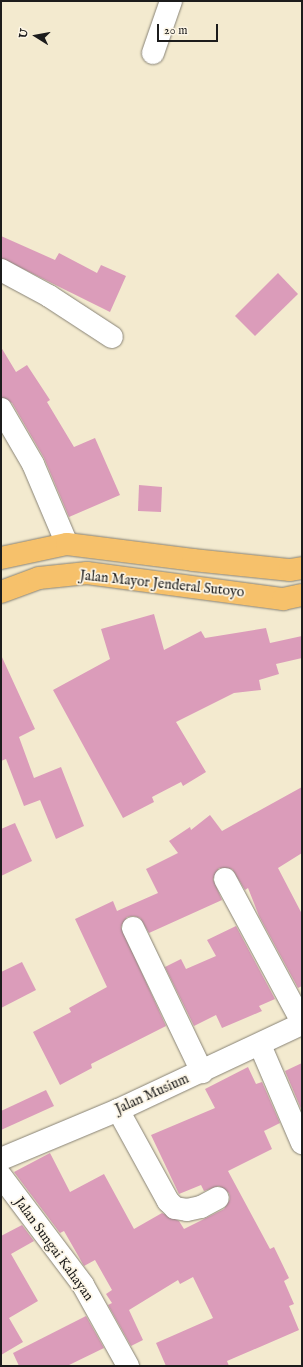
<!DOCTYPE html>
<style>
body{margin:0}
#map{position:relative;width:303px;height:1367px;overflow:hidden;background:#f3eacf;font-family:"IM FELL English",serif}
div>[style]{position:absolute}
[style*='--x']{left:calc(var(--x)*1px);top:calc(var(--y)*1px);width:calc(var(--w)*1px);rotate:calc(var(--a)*1deg)}
.building>*{inset:0;background:#db9cba}
.roads{filter:drop-shadow(0 0 1px #888376) drop-shadow(0 0 1px #888376)}
.street>*{height:22px;margin:-11px;padding:0 11px;transform-origin:11px;border-radius:11px;background:#fff}
.primary>*{height:22px;margin:-11px;padding:0 11px;transform-origin:11px;border-radius:11px;background:#f6c16b}
span{translate:-50% -50%;white-space:nowrap;text-align:center;line-height:1.15;-webkit-text-stroke:3.5px #fcf5e5;paint-order:stroke}
.street-label{font-size:14px;color:#1c1c1c}
.frame{position:absolute;inset:0;border:2px solid #1c1c1c;pointer-events:none}
.north{position:absolute;left:16px;top:16px;width:40px;height:40px;-webkit-text-stroke:3px #fcf5e5;paint-order:stroke;rotate:281deg;font-size:11px;font-weight:700;line-height:16px;text-align:center;color:#1c1c1c}
.north::after{content:'';display:block;margin:auto;width:14px;height:18px;background:#1c1c1c;clip-path:polygon(50% 0,100% 100%,50% 72%,0 100%)}
.scale{position:absolute;left:157px;top:24px;width:61px;height:18px;box-sizing:border-box;border:2px solid #1c1c1c;border-top:0;padding-left:5px;font-size:12px;line-height:14px;white-space:nowrap;color:#1c1c1c;-webkit-text-stroke:3px #fcf5e5;paint-order:stroke}
</style>
<div id="map">
<div class="building">
<i style="clip-path:polygon(1px 236px,55px 260px,59px 253px,97px 273px,101px 265px,126px 276px,110px 312px,1px 258px)"></i>
<i style="clip-path:polygon(278px 273px,298px 294px,255px 336px,235px 316px)"></i>
<i style="clip-path:polygon(1px 347px,16px 372px,27px 365px,50px 400px,47px 402px,74px 447px,95px 438px,120px 495px,69px 517px,44px 458px,12px 403px,1px 397px)"></i>
<i style="clip-path:polygon(139px 485px,162px 487px,161px 512px,138px 511px)"></i>
<i style="clip-path:polygon(154px 614px,164px 650px,201px 631px,205px 638px,266px 628px,270px 643px,302px 636px,302px 658px,276px 664px,279px 674px,259px 680px,261px 690px,234px 693px,176px 722px,206px 772px,183px 786px,181px 782px,152px 797px,154px 802px,123px 818px,53px 690px,110px 659px,101px 629px)"></i>
<i style="clip-path:polygon(1px 655px,35px 729px,19px 737px,34px 778px,61px 767px,84px 826px,56px 839px,40px 800px,24px 806px,6px 759px,1px 761px)"></i>
<i style="clip-path:polygon(302px 787px,302px 853px,278px 868px,302px 914px,302px 986px,298px 988px,259px 916px,248px 888px,245px 890px,232px 869px,219px 868px,213px 879px,222px 900px,149px 933px,140px 918px,134px 916px,127px 917px,121px 927px,166px 1026px,91px 1064px,92px 1068px,60px 1085px,33px 1032px,71px 1012px,69px 1008px,107px 987px,75px 919px,113px 901px,117px 911px,158px 893px,146px 869px,178px 853px,169px 841px,190px 827px,191px 830px,210px 815px,222px 831px)"></i>
<i style="clip-path:polygon(15px 823px,32px 861px,1px 876px,1px 829px)"></i>
<i style="clip-path:polygon(236px 926px,275px 999px,259px 1006px,262px 1011px,222px 1028px,216px 1015px,194px 1026px,165px 967px,181px 959px,186px 969px,216px 956px,207px 940px)"></i>
<i style="clip-path:polygon(22px 962px,36px 990px,1px 1008px,1px 972px)"></i>
<i style="clip-path:polygon(302px 1063px,302px 1111px,285px 1071px)"></i>
<i style="clip-path:polygon(248px 1067px,256px 1084px,262px 1082px,280px 1123px,264px 1131px,272px 1149px,228px 1171px,270px 1249px,274px 1247px,289px 1278px,284px 1281px,294px 1304px,289px 1306px,299px 1330px,227px 1361px,229px 1366px,166px 1366px,156px 1343px,213px 1318px,193px 1277px,180px 1284px,178px 1280px,129px 1310px,143px 1340px,131px 1346px,108px 1305px,112px 1303px,106px 1294px,112px 1290px,95px 1260px,84px 1266px,64px 1231px,60px 1233px,14px 1172px,50px 1153px,70px 1192px,104px 1174px,134px 1229px,162px 1213px,179px 1221px,184px 1229px,224px 1209px,230px 1199px,229px 1193px,219px 1186px,204px 1191px,201px 1185px,179px 1194px,151px 1135px,215px 1108px,205px 1089px)"></i>
<i style="clip-path:polygon(46px 1090px,54px 1106px,1px 1130px,1px 1111px)"></i>
<i style="clip-path:polygon(22px 1225px,34px 1241px,11px 1254px,38px 1301px,9px 1318px,23px 1342px,1px 1355px,1px 1236px)"></i>
<i style="clip-path:polygon(86px 1316px,104px 1348px,67px 1366px,19px 1366px,13px 1353px)"></i>
</div>
<div class="roads">
<div class="street">
<i style="--x:153;--y:53;--w:55;--a:-70.9"></i>
<i style="--x:1;--y:270;--w:55;--a:28.4"></i>
<i style="--x:49;--y:296;--w:75;--a:33.1"></i>
<i style="--x:1;--y:409;--w:64;--a:59.8"></i>
<i style="--x:33;--y:464;--w:87;--a:67"></i>
<i style="--x:225;--y:879;--w:162;--a:61.7"></i>
<i style="--x:133;--y:928;--w:160;--a:64.4"></i>
<i style="--x:260;--y:1045;--w:107;--a:66.8"></i>
<i style="--x:118;--y:1110;--w:104;--a:61.2"></i>
<i style="--x:168;--y:1201;--w:10;--a:45"></i>
<i style="--x:175;--y:1208;--w:12;--a:9"></i>
<i style="--x:187;--y:1210;--w:14;--a:-12"></i>
<i style="--x:201;--y:1207;--w:19;--a:-28"></i>
<i style="--x:1;--y:1159;--w:127;--a:-22.7"></i>
<i style="--x:118;--y:1110;--w:203;--a:-25.1"></i>
<i style="--x:1;--y:1176;--w:136;--a:53"></i>
<i style="--x:83;--y:1285;--w:93;--a:60.9"></i>
</div>
<div class="primary">
<i style="--x:1;--y:558;--w:67;--a:-12"></i>
<i style="--x:67;--y:544;--w:127;--a:7.2"></i>
<i style="--x:193;--y:560;--w:98;--a:5.9"></i>
<i style="--x:290;--y:570;--w:12;--a:-9"></i>
<i style="--x:1;--y:592;--w:40;--a:-20.2"></i>
<i style="--x:39;--y:578;--w:48;--a:-5.9"></i>
<i style="--x:87;--y:573;--w:198;--a:7.6"></i>
<i style="--x:283;--y:599;--w:19;--a:-12"></i>
</div>
</div>
<div class="street-label">
<span style="left:162px;top:584px;rotate:6deg">Jalan Mayor Jenderal Sutoyo</span>
<span style="left:152px;top:1094px;rotate:-24deg">Jalan Musium</span>
<span style="left:54px;top:1249px;rotate:54deg">Jalan Sungai Kahayan</span>
</div>
<div class="frame"></div>
<div class="north">U</div>
<div class="scale">20 m</div>
</div>
